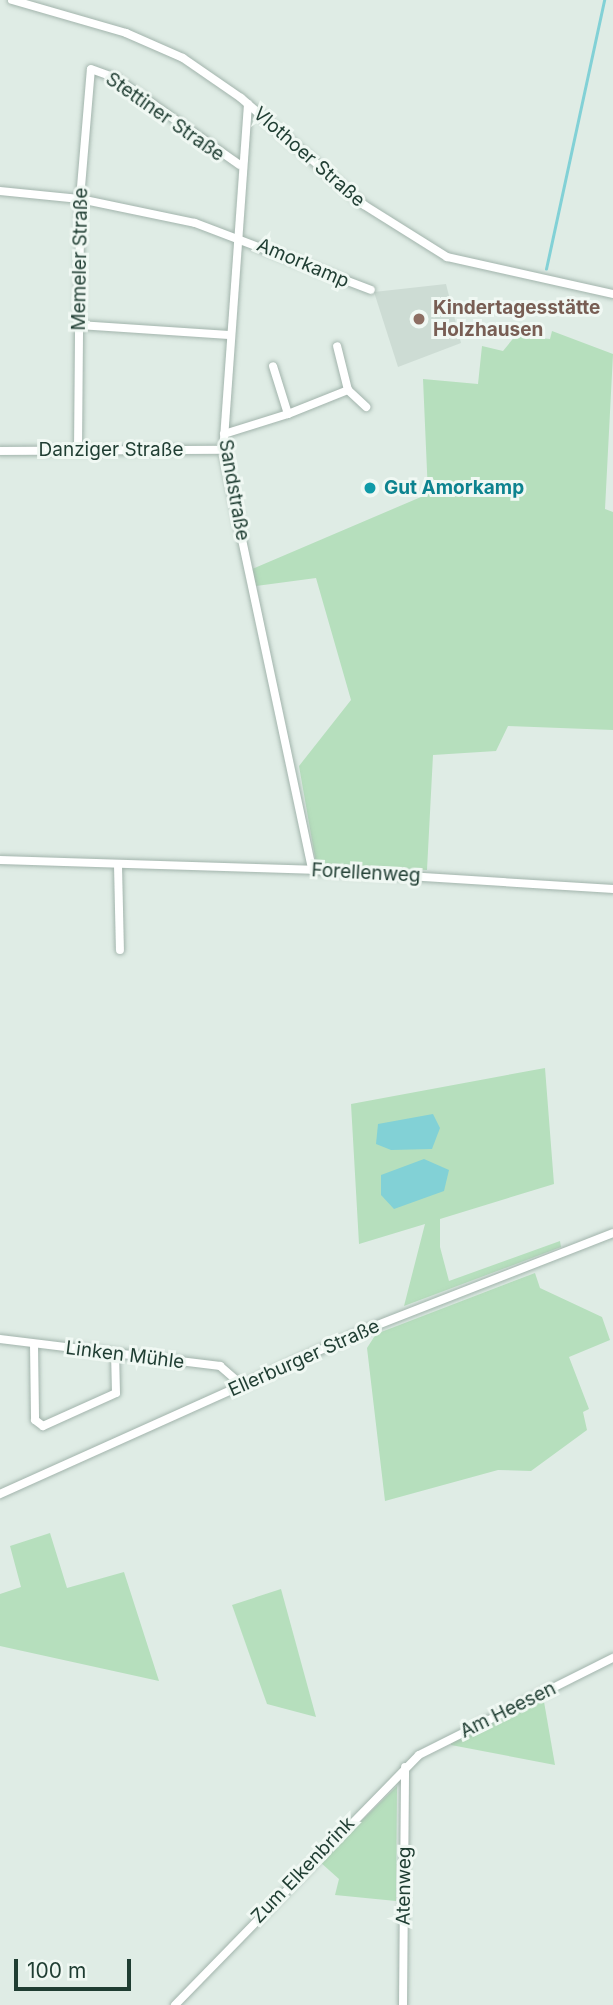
<!DOCTYPE html>
<meta charset="utf-8">
<style>
body{margin:0}
#map{position:relative;width:613px;height:2005px;overflow:hidden;background:#dfece5;font-family:Inter,sans-serif}
div>[style]{position:absolute}
[style*='--x']{left:calc(var(--x)*1px);top:calc(var(--y)*1px);width:calc(var(--w)*1px);rotate:calc(var(--a)*1deg)}
.built>*{inset:0;background:#cddcd4}
.green>*{inset:0;background:#b6dfbd}
.water>*{inset:0;background:#82d1d6}
.stream>*{height:2.5px;margin:-1.25px;padding:0 1.25px;transform-origin:1.25px;border-radius:1.25px;background:#82d1d6}
.roads{filter:drop-shadow(0 0 2px #a2b4ac) drop-shadow(0 0 2px #a2b4ac)}
.minor>*{height:8px;margin:-4px;padding:0 4px;transform-origin:4px;border-radius:4px;background:#fff}
.dots>*{width:19px;height:19px;translate:-50% -50%;box-sizing:border-box;border:4px solid #f0f8f3;border-radius:50%}
span{translate:-50% -50%;white-space:nowrap;text-align:center;line-height:1.15;-webkit-text-stroke:6px #f0f8f3;paint-order:stroke}
.street-label{font-size:19px;color:#1f3d32}
.education-label{font-size:19px;color:#785e54;font-weight:700}
.left{translate:0 -50%;text-align:left}
.culture-label{font-size:19px;color:#0d838f;font-weight:700}
.scale{position:absolute;left:14px;top:1959px;width:117px;height:32px;box-sizing:border-box;border:4px solid #1f3d32;border-top:0;padding-left:9px;font-size:21px;line-height:24px;white-space:nowrap;color:#1f3d32;-webkit-text-stroke:5px #f0f8f3;paint-order:stroke}
</style>
<div id="map">
<div class="built">
<i style="clip-path:polygon(446px 284px,461px 343px,398px 367px,374px 292px)"></i>
</div>
<div class="green">
<i style="clip-path:polygon(552px 331px,613px 354px,605px 509px,613px 512px,613px 730px,508px 726px,496px 751px,433px 755px,427px 870px,316px 863px,299px 766px,351px 700px,316px 578px,256px 586px,252px 569px,428px 494px,423px 379px,478px 384px,482px 346px,503px 351px,516px 335px,550px 339px)"></i>
<i style="clip-path:polygon(545px 1068px,554px 1184px,440px 1219px,440px 1247px,449px 1281px,560px 1241px,561px 1247px,404px 1306px,425px 1224px,359px 1244px,351px 1104px)"></i>
<i style="clip-path:polygon(535px 1273px,540px 1288px,602px 1317px,610px 1340px,569px 1357px,589px 1409px,583px 1412px,587px 1430px,531px 1471px,498px 1470px,385px 1501px,367px 1348px,376px 1334px)"></i>
<i style="clip-path:polygon(50px 1533px,67px 1588px,124px 1572px,159px 1681px,0 1646px,0 1594px,21px 1587px,10px 1546px)"></i>
<i style="clip-path:polygon(281px 1589px,316px 1717px,267px 1704px,232px 1605px)"></i>
<i style="clip-path:polygon(543px 1696px,555px 1765px,451px 1745px,451px 1742px)"></i>
<i style="clip-path:polygon(397px 1786px,396px 1901px,335px 1895px,339px 1879px,320px 1862px)"></i>
</div>
<div class="water">
<i style="clip-path:polygon(433px 1114px,440px 1128px,432px 1149px,391px 1150px,376px 1144px,378px 1124px)"></i>
<i style="clip-path:polygon(424px 1159px,449px 1170px,444px 1191px,394px 1209px,381px 1195px,381px 1175px)"></i>
</div>
<div class="stream">
<i style="--x:546;--y:269;--w:275;--a:-77.8"></i>
</div>
<div class="roads">
<div class="minor">
<i style="--x:12;--y:0;--w:119;--a:16.1"></i>
<i style="--x:126;--y:33;--w:62;--a:23.7"></i>
<i style="--x:183;--y:58;--w:70;--a:34.6"></i>
<i style="--x:241;--y:98;--w:163;--a:41"></i>
<i style="--x:364;--y:205;--w:98;--a:32.1"></i>
<i style="--x:447;--y:257;--w:170;--a:12.6"></i>
<i style="--x:248;--y:104;--w:347;--a:94.1"></i>
<i style="--x:223;--y:450;--w:429;--a:78"></i>
<i style="--x:0;--y:191;--w:80;--a:5.7"></i>
<i style="--x:80;--y:199;--w:117;--a:11.8"></i>
<i style="--x:195;--y:223;--w:188;--a:20.8"></i>
<i style="--x:79;--y:325;--w:150;--a:3.8"></i>
<i style="--x:348;--y:390;--w:25;--a:43"></i>
<i style="--x:288;--y:414;--w:65;--a:-21.8"></i>
<i style="--x:348;--y:390;--w:45;--a:-104"></i>
<i style="--x:224;--y:434;--w:67;--a:-17.4"></i>
<i style="--x:288;--y:414;--w:50;--a:-107.4"></i>
<i style="--x:78;--y:450;--w:251;--a:-89.5"></i>
<i style="--x:80;--y:199;--w:130;--a:-85.2"></i>
<i style="--x:91;--y:69;--w:27;--a:20"></i>
<i style="--x:116;--y:78;--w:151;--a:35.1"></i>
<i style="--x:0;--y:451;--w:223;--a:-0.3"></i>
<i style="--x:0;--y:860;--w:312;--a:1.8"></i>
<i style="--x:312;--y:870;--w:302;--a:3.6"></i>
<i style="--x:118;--y:865;--w:85;--a:88.7"></i>
<i style="--x:0;--y:1339;--w:222;--a:7"></i>
<i style="--x:220;--y:1366;--w:29;--a:41"></i>
<i style="--x:34;--y:1344;--w:76;--a:89.2"></i>
<i style="--x:35;--y:1420;--w:10;--a:37"></i>
<i style="--x:43;--y:1426;--w:80;--a:-24.3"></i>
<i style="--x:116;--y:1393;--w:40;--a:-91.4"></i>
<i style="--x:0;--y:1494;--w:397;--a:-24.2"></i>
<i style="--x:362;--y:1331;--w:269;--a:-21.3"></i>
<i style="--x:175;--y:2005;--w:349;--a:-45.7"></i>
<i style="--x:419;--y:1755;--w:217;--a:-26.6"></i>
<i style="--x:403;--y:2005;--w:238;--a:-89.5"></i>
</div>
</div>
<div class="dots">
<i style="left:419px;top:319px;background:#8d6e63"></i>
<i style="left:370px;top:488px;background:#0f9aa8"></i>
</div>
<div class="street-label">
<span style="left:165px;top:117px;rotate:35deg">Stettiner Straße</span>
<span style="left:309px;top:157px;rotate:41deg">Vlothoer Straße</span>
<span style="left:80px;top:259px;rotate:-89deg">Memeler Straße</span>
<span style="left:303px;top:263px;rotate:23deg">Amorkamp</span>
<span style="left:111px;top:450px">Danziger Straße</span>
<span style="left:234px;top:490px;rotate:80deg">Sandstraße</span>
<span style="left:366px;top:873px;rotate:3deg">Forellenweg</span>
<span style="left:125px;top:1355px;rotate:7deg">Linken Mühle</span>
<span style="left:304px;top:1358px;rotate:-24deg">Ellerburger Straße</span>
<span style="left:508px;top:1710px;rotate:-26deg">Am Heesen</span>
<span style="left:303px;top:1870px;rotate:-46deg">Zum Elkenbrink</span>
<span style="left:404px;top:1886px;rotate:-89deg">Atenweg</span>
</div>
<div class="education-label">
<span class="left" style="left:433px;top:319px">Kindertagesstätte<br>Holzhausen</span>
</div>
<div class="culture-label">
<span class="left" style="left:384px;top:488px">Gut Amorkamp</span>
</div>
<div class="scale">100 m</div>
</div>
